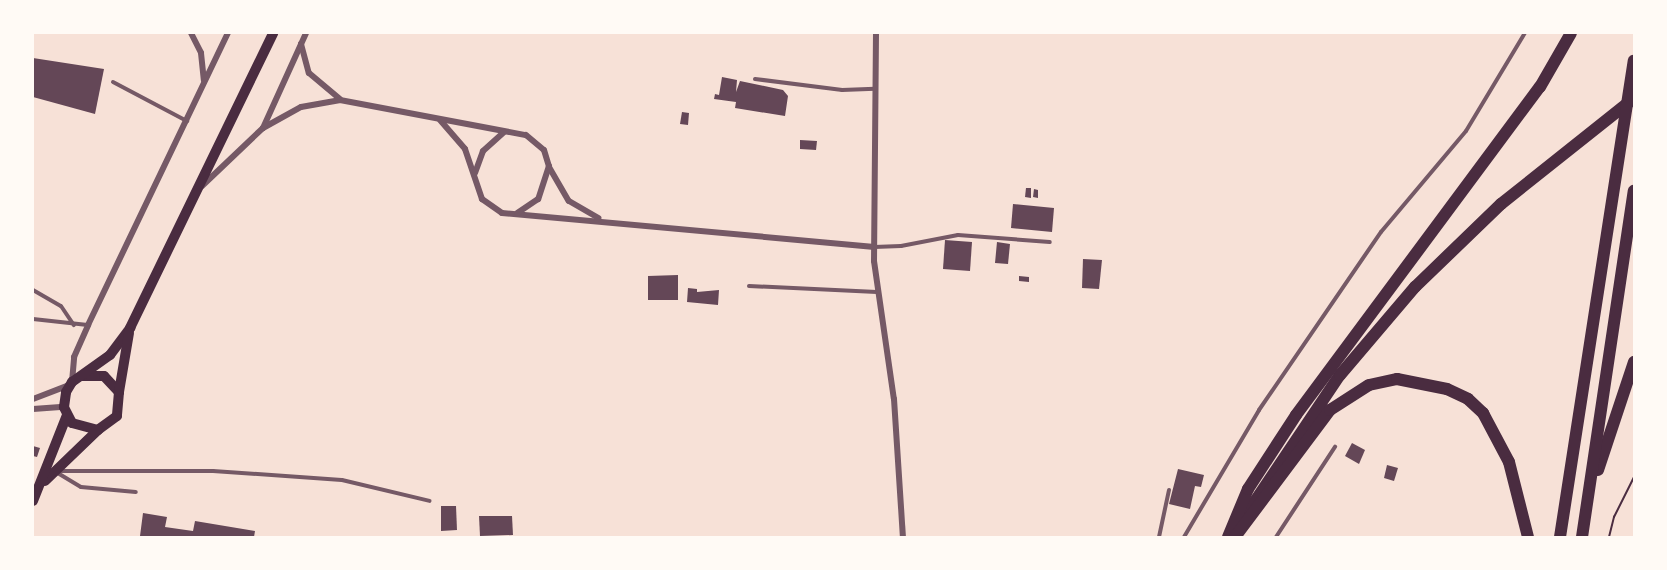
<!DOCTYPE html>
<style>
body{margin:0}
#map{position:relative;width:1667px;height:570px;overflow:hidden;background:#f7e1d7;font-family:Raleway,sans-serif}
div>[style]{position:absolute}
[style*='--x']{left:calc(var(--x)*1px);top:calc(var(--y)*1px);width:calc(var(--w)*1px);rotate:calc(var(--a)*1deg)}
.building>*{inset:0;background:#644757}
.path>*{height:2px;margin:-1px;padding:0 1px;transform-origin:1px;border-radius:1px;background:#4a2c40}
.service>*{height:4px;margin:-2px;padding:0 2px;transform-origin:2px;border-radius:2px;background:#755966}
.minor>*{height:6px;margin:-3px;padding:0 3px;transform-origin:3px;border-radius:3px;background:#755966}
.secondary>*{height:10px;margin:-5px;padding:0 5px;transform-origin:5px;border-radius:5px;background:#4a2c40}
.primary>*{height:12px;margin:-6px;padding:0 6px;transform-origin:6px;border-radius:6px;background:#4a2c40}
.trunk>*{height:12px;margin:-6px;padding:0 6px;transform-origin:6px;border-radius:6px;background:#4a2c40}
span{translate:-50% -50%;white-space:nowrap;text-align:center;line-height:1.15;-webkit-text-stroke:5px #fffaf5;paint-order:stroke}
.frame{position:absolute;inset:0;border:34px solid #fffaf5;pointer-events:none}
</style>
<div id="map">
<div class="building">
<i style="clip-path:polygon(33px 58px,104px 69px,95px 114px,33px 97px)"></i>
<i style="clip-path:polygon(722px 77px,737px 80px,736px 92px,740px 81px,783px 90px,788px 96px,785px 116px,735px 108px,736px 102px,714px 99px,715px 94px,719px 95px)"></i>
<i style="clip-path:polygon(682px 112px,689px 113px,688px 125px,680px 124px)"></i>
<i style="clip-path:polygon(800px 140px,817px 141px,816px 150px,800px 149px)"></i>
<i style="clip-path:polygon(1026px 188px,1031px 188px,1031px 198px,1025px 197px)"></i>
<i style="clip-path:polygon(1034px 189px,1038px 190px,1038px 198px,1033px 197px)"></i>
<i style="clip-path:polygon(1013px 204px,1054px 208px,1052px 232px,1011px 228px)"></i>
<i style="clip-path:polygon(945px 240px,972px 242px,970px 271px,943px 269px)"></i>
<i style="clip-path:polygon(997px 242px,1010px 244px,1008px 264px,995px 263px)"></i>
<i style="clip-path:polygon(1083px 259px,1102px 260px,1099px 289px,1082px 288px)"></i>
<i style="clip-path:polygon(678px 275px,678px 300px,648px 300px,648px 276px)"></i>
<i style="clip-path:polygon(1019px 276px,1029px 277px,1029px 282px,1019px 281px)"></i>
<i style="clip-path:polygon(688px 288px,697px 289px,697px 292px,719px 290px,718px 305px,687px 302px)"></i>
<i style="clip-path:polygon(1352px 443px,1365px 450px,1359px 464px,1345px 456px)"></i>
<i style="clip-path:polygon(33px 446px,40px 448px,37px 457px,33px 456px)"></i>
<i style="clip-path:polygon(1387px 465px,1398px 468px,1394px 481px,1384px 478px)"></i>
<i style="clip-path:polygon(1178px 469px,1204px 475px,1201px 487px,1195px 486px,1190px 509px,1169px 504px)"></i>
<i style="clip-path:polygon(441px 506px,456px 506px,457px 530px,441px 531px)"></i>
<i style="clip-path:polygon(143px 513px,167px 517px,165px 527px,193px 531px,195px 521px,255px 531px,254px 537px,140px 536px)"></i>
<i style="clip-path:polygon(479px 516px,512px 516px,513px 535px,480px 536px)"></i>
</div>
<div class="path">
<i style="--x:1609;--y:537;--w:21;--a:-76"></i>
<i style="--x:1614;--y:517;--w:45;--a:-63.4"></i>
</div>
<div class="service">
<i style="--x:755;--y:79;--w:88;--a:7.2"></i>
<i style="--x:842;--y:90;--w:33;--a:-2"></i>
<i style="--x:113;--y:82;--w:84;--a:27.8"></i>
<i style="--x:874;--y:247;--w:27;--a:-2"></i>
<i style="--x:901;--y:246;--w:58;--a:-10.9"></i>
<i style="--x:958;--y:235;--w:92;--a:4.4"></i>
<i style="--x:749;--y:286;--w:128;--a:2.7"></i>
<i style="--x:33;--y:290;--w:32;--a:30"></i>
<i style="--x:61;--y:306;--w:23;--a:56"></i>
<i style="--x:33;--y:319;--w:55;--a:6.2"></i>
<i style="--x:60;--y:471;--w:153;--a:0"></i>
<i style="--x:213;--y:471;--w:129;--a:4"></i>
<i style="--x:342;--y:480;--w:90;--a:13.4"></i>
<i style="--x:56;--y:472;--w:29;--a:31"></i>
<i style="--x:81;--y:487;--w:55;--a:5.2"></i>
<i style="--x:1159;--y:537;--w:48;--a:-78"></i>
<i style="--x:1184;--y:537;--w:147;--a:-59.4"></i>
<i style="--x:1259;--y:410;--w:216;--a:-55.6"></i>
<i style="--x:1381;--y:232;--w:132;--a:-49.9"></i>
<i style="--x:1466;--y:131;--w:114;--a:-59"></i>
<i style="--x:1276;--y:537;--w:108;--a:-56.8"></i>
</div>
<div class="minor">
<i style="--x:191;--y:33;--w:22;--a:63"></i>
<i style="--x:201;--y:53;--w:27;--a:84"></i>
<i style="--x:876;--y:33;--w:228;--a:90.5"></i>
<i style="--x:874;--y:261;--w:139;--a:81.8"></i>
<i style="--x:894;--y:399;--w:138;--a:86.3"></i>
<i style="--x:301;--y:44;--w:30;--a:75"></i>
<i style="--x:309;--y:73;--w:40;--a:40"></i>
<i style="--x:440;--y:120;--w:38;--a:49"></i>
<i style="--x:465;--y:149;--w:53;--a:71.2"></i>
<i style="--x:482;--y:199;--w:24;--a:35"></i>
<i style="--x:502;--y:213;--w:374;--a:5.2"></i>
<i style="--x:263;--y:128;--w:43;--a:-28.9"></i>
<i style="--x:301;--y:107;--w:40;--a:-10"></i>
<i style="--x:340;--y:100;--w:189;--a:10.7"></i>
<i style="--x:526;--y:135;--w:23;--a:40"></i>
<i style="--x:544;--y:150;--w:17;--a:73"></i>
<i style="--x:549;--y:166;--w:35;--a:108"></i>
<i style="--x:538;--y:199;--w:25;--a:146"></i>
<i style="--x:549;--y:167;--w:39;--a:60"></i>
<i style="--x:569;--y:201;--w:34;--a:30"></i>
<i style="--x:475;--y:173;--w:23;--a:-70"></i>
<i style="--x:483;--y:151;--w:28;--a:-42"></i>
<i style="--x:202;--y:186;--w:84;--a:-43.6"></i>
<i style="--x:263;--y:128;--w:104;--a:-65.6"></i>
<i style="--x:72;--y:382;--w:25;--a:-85"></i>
<i style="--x:74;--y:357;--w:35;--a:-66"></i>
<i style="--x:88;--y:325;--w:324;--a:-64.4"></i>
<i style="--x:33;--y:399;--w:40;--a:-21"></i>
<i style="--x:33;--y:409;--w:31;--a:-4"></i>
</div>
<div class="secondary">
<i style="--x:82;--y:376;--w:22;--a:0"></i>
<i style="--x:104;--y:376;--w:22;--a:47"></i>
<i style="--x:119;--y:392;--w:24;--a:95"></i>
<i style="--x:117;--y:416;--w:24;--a:144"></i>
<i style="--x:98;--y:430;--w:27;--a:-165"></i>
<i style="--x:72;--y:423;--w:18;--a:-117"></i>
<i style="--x:64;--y:407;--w:15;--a:-82"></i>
<i style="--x:66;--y:392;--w:12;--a:-59"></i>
<i style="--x:72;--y:382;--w:47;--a:-35.4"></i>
<i style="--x:110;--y:355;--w:34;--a:-53"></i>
<i style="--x:130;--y:328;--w:328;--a:-64.1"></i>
<i style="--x:119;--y:392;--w:60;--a:-80.4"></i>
<i style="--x:45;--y:481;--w:74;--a:-43.9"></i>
<i style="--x:33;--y:501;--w:92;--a:-68.4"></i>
</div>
<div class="primary">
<i style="--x:1237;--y:528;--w:184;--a:-56.1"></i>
<i style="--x:1340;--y:375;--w:116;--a:-49.6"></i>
<i style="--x:1415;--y:287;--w:120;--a:-44"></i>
<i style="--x:1501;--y:204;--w:169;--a:-38.5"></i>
</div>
<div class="trunk">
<i style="--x:1598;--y:470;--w:114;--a:-71.6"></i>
<i style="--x:1228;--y:537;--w:52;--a:-67.4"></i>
<i style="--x:1248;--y:489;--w:88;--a:-57"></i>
<i style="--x:1296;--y:415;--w:409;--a:-53.4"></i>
<i style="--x:1540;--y:87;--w:62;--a:-60.1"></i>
<i style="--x:1235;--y:537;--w:159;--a:-53.2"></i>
<i style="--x:1330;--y:410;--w:46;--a:-32.7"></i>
<i style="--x:1369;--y:385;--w:29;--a:-12"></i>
<i style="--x:1397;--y:379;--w:51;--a:11.3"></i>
<i style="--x:1447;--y:389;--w:23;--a:25"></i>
<i style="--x:1468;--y:399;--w:21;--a:43"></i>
<i style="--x:1483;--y:413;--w:55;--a:62"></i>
<i style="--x:1509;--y:462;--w:77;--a:75.8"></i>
<i style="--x:1560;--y:537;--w:482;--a:-81.2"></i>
<i style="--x:1582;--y:537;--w:350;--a:-81.5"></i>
</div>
<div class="frame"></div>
</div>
